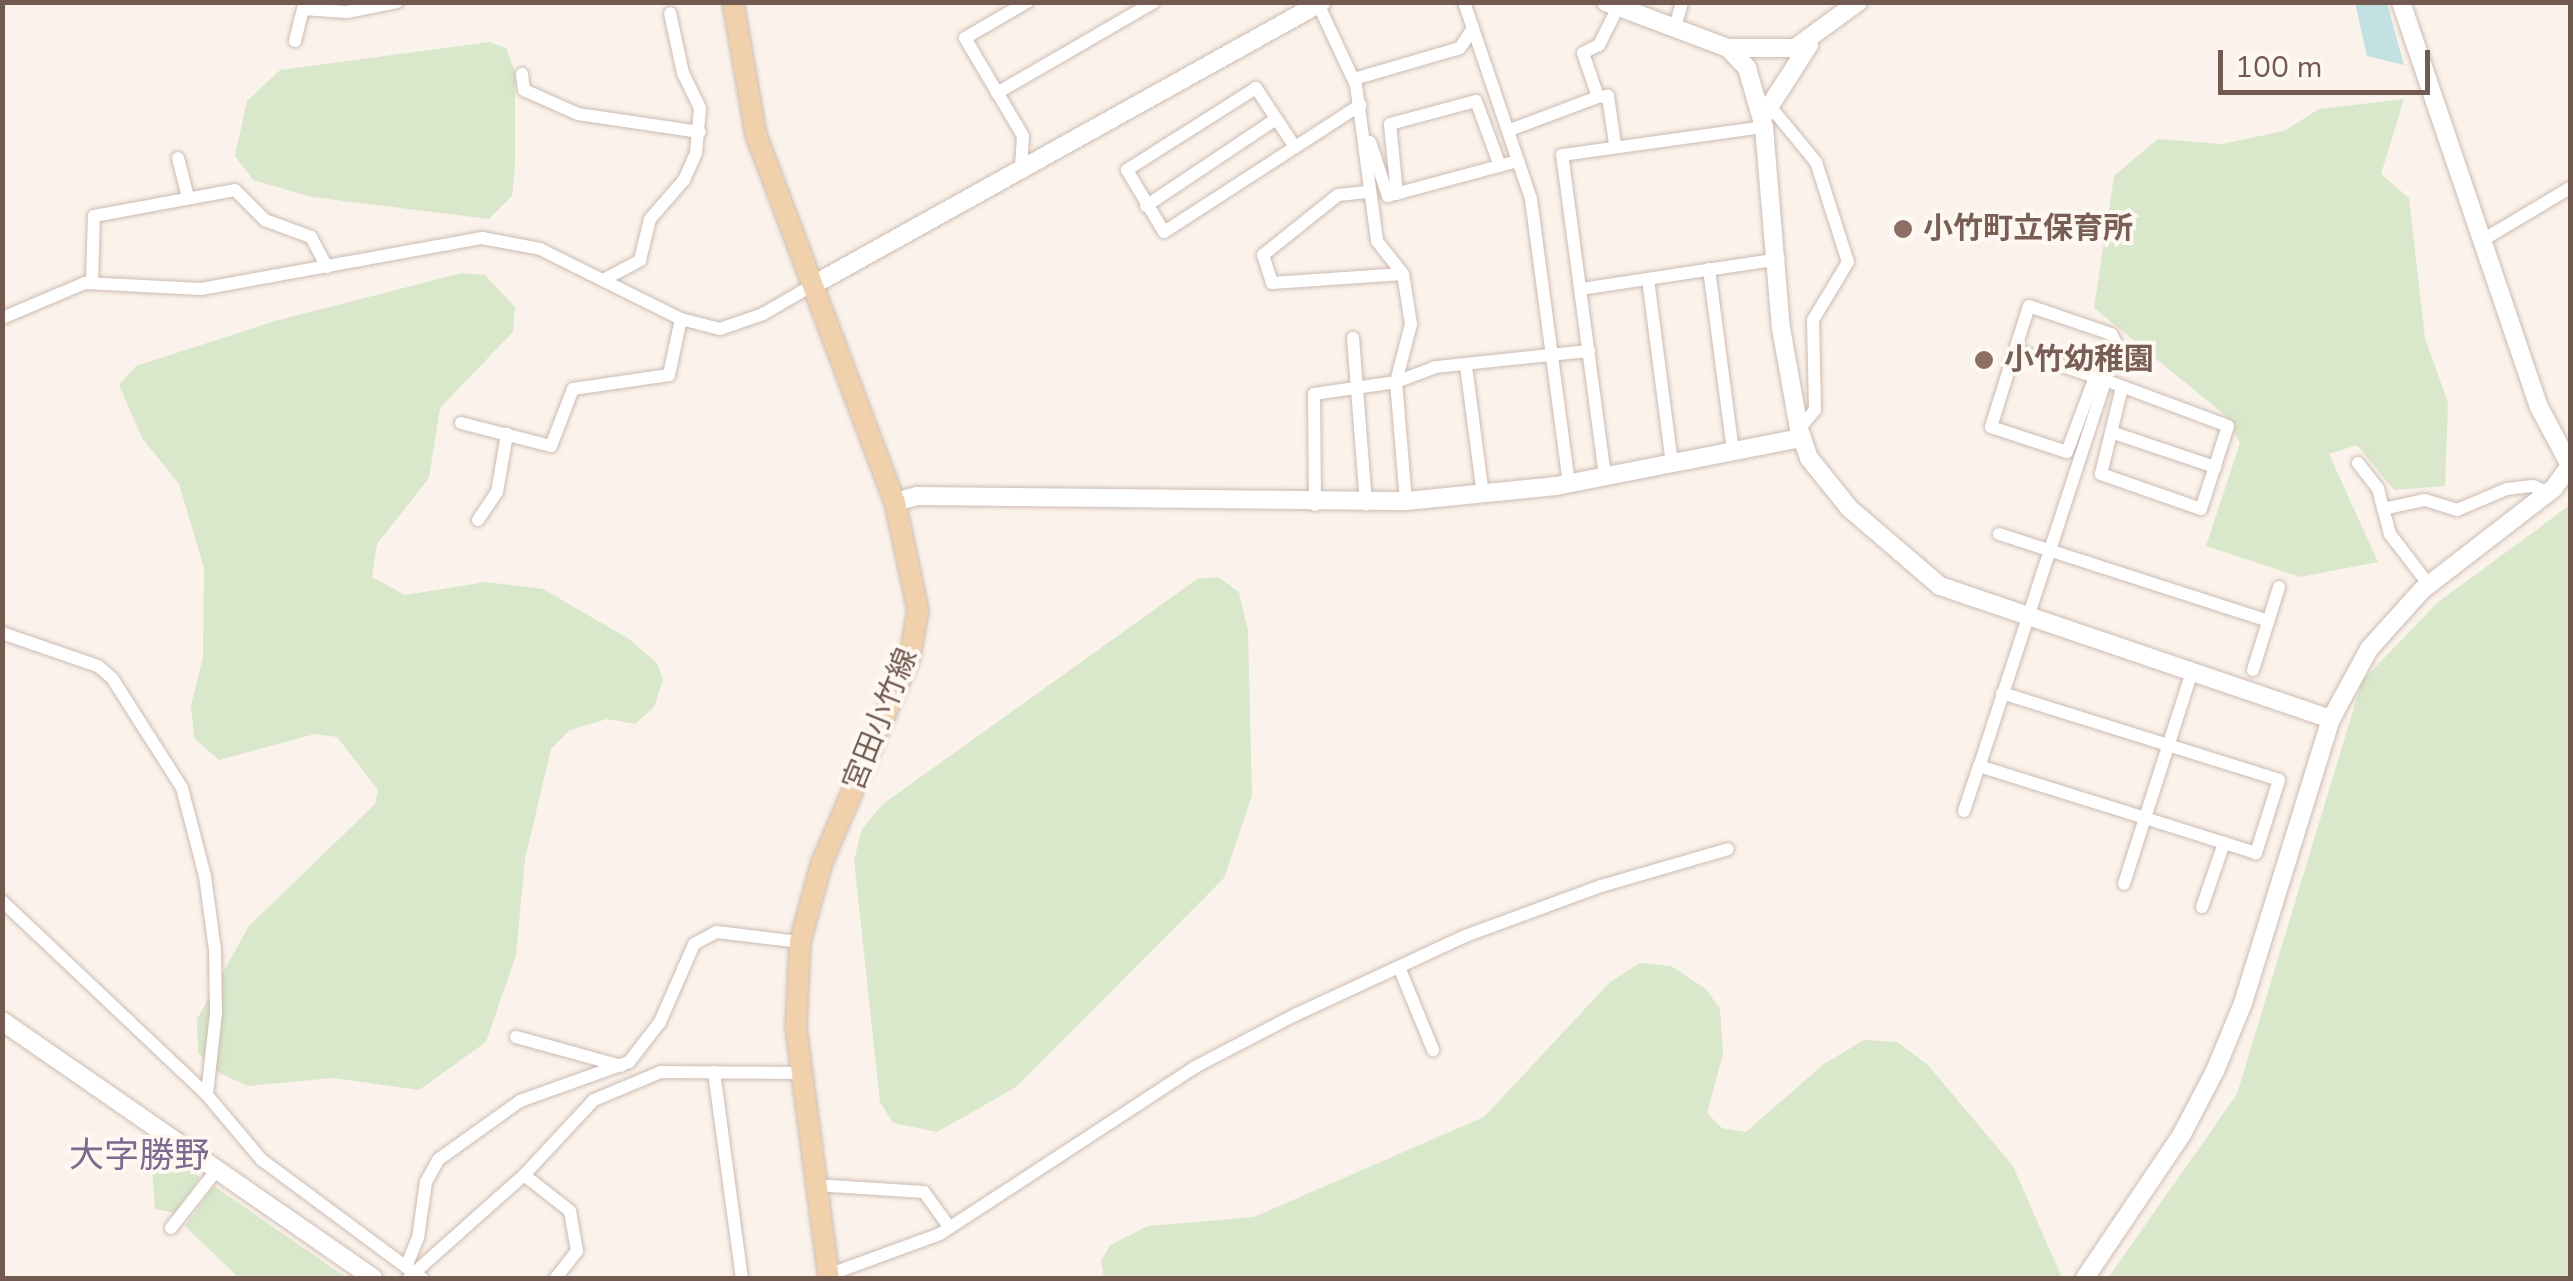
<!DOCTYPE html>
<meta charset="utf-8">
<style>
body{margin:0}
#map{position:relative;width:2573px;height:1281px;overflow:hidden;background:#fbf3eb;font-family:"Nunito Sans","Noto Sans JP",sans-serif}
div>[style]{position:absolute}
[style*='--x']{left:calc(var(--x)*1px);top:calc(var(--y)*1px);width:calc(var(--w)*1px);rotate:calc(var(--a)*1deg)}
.green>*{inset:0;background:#d9e7cb}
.water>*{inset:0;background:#c1e1e3}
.roads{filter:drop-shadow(0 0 2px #ccbbb2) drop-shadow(0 0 2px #ccbbb2)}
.street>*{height:12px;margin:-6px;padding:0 6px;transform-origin:6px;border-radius:6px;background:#fff}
.secondary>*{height:18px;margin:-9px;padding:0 9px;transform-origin:9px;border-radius:9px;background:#fff}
.primary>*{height:20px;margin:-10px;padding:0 10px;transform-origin:10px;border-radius:10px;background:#f1d1ab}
.dots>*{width:28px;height:28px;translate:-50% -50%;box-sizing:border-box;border:5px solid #fdf8f1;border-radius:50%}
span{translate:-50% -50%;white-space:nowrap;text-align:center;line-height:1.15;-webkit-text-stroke:8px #fdf8f1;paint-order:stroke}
.education-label{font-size:30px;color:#785e54;font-weight:700}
.left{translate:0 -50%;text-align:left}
.street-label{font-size:30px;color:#735a50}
.quarter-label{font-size:35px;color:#7e688e}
.frame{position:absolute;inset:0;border:5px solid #735a50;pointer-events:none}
.scale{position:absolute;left:2218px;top:50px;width:212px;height:45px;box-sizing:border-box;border:5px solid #735a50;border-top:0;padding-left:12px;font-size:30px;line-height:35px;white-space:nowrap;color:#735a50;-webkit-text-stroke:8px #fdf8f1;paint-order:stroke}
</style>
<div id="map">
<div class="green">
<i style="clip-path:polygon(490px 42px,506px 48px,515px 72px,515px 166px,512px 196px,489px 219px,312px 197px,253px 180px,235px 156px,247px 101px,280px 70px)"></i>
<i style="clip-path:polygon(2404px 99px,2381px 174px,2409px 198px,2425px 338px,2448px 403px,2445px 486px,2394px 490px,2357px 445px,2329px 454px,2378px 562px,2300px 577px,2206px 546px,2240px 443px,2226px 416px,2094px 308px,2114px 176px,2158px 139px,2222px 144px,2284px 131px,2319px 109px)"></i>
<i style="clip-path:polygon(462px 273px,485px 275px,515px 307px,513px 332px,440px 408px,429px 478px,377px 544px,372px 577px,405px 595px,486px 582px,543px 589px,629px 639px,657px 663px,663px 680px,654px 707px,635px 724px,607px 719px,570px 730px,551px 749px,525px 859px,516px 955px,486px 1042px,419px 1090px,333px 1078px,248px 1086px,221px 1074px,198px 1053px,197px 1019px,249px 926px,375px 804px,378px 790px,337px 737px,315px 734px,219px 760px,194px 738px,191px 705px,203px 657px,204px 568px,179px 484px,142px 438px,119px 385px,136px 366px,275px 321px)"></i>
<i style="clip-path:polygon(2570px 505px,2570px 1278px,2108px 1278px,2237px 1094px,2362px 681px,2437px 603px)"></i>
<i style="clip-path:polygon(1218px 577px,1239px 592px,1248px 631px,1252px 796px,1224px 878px,1016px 1087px,937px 1132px,893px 1123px,880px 1102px,854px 860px,862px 829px,883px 804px,1197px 579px)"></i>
<i style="clip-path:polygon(1640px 963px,1671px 966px,1706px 989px,1720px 1009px,1723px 1054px,1707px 1113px,1722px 1128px,1746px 1132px,1824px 1064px,1864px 1040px,1897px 1042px,1927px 1064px,2013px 1166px,2062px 1278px,1104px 1278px,1101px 1261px,1110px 1245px,1148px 1226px,1254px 1217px,1484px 1117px,1610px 982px)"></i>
<i style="clip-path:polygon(150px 1142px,200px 1177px,175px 1213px,155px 1209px)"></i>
<i style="clip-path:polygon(214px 1186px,347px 1278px,239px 1278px,185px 1226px)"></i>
</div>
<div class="water">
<i style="clip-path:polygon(2355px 3px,2387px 3px,2404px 65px,2367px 56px)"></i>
</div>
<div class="roads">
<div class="street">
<i style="--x:1464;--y:2;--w:208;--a:71.2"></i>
<i style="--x:1531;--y:199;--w:287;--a:82.4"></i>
<i style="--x:1318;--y:4;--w:89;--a:64.9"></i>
<i style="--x:1356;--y:85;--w:157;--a:82.3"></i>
<i style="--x:1377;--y:241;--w:42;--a:51.8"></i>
<i style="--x:1403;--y:274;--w:51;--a:80.9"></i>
<i style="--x:1411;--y:324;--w:60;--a:104.5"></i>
<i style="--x:1396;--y:382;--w:119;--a:85.2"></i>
<i style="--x:1675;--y:27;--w:26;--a:-74"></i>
<i style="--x:295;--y:41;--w:33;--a:-76"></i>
<i style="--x:303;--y:9;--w:44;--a:3.9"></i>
<i style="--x:347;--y:12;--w:51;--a:-11.3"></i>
<i style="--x:522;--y:74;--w:16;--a:83"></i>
<i style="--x:524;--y:90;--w:59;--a:24"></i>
<i style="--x:578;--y:114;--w:123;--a:8.4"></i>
<i style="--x:1354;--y:79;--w:110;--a:-16.3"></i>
<i style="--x:1460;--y:48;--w:24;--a:-57"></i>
<i style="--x:997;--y:93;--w:181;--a:-30.1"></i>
<i style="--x:1769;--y:105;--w:74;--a:50.5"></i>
<i style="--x:1816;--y:162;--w:105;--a:72.3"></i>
<i style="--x:1848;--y:262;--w:68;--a:121.1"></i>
<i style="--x:1813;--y:320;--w:90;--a:88.7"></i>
<i style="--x:1815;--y:410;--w:25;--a:130"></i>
<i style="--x:1510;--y:130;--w:94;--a:-20.6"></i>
<i style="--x:1370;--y:142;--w:57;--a:71.6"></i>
<i style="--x:1388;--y:196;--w:135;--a:-15.1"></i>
<i style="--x:1615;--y:144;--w:49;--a:-98.3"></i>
<i style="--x:1608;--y:96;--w:10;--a:174"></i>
<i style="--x:1598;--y:97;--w:46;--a:-108.8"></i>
<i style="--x:1583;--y:53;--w:18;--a:-27"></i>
<i style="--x:1599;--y:45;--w:42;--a:-63.4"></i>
<i style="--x:1295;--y:147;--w:71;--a:-123.5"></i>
<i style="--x:1256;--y:88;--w:153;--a:147.6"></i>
<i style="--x:1127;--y:170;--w:72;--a:59.2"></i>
<i style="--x:1164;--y:232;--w:234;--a:-32.9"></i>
<i style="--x:178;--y:158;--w:40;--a:75.6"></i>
<i style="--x:1021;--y:166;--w:30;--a:-86"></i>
<i style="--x:1023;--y:136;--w:114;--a:-120.6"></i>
<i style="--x:965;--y:38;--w:72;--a:-30.1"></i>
<i style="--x:1367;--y:192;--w:29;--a:174"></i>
<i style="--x:1338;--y:195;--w:96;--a:141.3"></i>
<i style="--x:1263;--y:255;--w:29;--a:72"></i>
<i style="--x:1272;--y:283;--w:131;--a:-3.9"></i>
<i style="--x:1397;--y:194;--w:70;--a:-95.7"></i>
<i style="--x:1390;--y:124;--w:89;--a:-15"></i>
<i style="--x:1476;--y:101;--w:69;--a:69.7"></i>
<i style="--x:1146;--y:206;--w:156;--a:-33.8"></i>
<i style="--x:2481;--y:241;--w:104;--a:-30.8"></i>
<i style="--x:1709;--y:269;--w:184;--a:82.5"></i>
<i style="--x:605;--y:279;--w:40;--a:-28"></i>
<i style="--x:640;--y:260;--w:42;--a:-76.3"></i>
<i style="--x:650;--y:219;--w:52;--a:-48.9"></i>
<i style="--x:684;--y:180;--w:30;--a:-66"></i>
<i style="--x:696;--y:153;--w:45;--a:-84.9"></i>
<i style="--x:700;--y:108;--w:39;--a:-116"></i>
<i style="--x:683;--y:73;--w:61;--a:-102.2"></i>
<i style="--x:1648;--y:279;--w:186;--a:82.6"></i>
<i style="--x:92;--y:283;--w:67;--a:-88.3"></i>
<i style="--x:94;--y:216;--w:143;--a:-10.4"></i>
<i style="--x:235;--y:190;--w:42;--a:45"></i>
<i style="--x:265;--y:220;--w:49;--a:20.3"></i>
<i style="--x:311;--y:237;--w:34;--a:62"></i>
<i style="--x:1581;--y:289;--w:200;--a:-8.6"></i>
<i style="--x:2;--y:318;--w:90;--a:-22.9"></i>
<i style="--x:85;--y:283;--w:116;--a:3"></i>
<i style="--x:201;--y:289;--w:286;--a:-10.3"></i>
<i style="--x:482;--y:238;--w:59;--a:10.7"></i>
<i style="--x:540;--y:249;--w:157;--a:26.4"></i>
<i style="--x:681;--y:319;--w:40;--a:14.4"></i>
<i style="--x:720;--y:329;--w:46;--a:-19.2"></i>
<i style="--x:763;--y:314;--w:58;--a:-30.1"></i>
<i style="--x:1353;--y:338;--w:167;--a:85.5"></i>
<i style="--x:2015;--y:350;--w:46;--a:-72.3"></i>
<i style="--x:2029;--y:306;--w:87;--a:18.9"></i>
<i style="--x:2111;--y:334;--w:13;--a:61"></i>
<i style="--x:2117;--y:345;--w:443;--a:108.1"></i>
<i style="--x:1979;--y:766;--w:174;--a:17.4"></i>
<i style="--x:2145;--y:818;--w:153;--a:-72.2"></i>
<i style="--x:1466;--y:366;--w:130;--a:82.5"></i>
<i style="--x:2095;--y:377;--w:80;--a:110.5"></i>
<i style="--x:2067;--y:452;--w:80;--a:-161.8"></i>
<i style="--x:1991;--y:427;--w:81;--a:-72.7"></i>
<i style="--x:2015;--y:350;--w:84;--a:18.6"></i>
<i style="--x:2095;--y:377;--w:10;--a:17"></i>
<i style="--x:2105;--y:380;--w:131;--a:20.5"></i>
<i style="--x:2228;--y:426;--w:87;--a:108"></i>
<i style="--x:2201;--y:509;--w:106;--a:-160.7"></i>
<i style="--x:2101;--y:474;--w:89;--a:-76.4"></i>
<i style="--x:461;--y:423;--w:93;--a:14.3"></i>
<i style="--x:551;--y:446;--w:61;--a:-68.9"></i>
<i style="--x:573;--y:389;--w:97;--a:-8.3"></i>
<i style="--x:669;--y:375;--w:57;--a:-77.9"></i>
<i style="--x:2111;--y:432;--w:110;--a:18.6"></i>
<i style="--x:2358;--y:463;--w:33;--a:52"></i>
<i style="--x:2378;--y:489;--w:47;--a:75.1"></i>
<i style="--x:2390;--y:534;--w:64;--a:52.6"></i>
<i style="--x:1605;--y:476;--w:324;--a:-97.6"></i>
<i style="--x:1562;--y:155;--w:204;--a:-7.9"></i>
<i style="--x:1315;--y:505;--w:111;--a:-90.5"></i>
<i style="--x:1314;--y:394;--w:83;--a:-8.3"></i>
<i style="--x:1396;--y:382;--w:43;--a:-20.6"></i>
<i style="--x:1436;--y:367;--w:154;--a:-6"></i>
<i style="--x:2383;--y:509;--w:43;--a:-12.1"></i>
<i style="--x:2425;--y:500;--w:34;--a:17"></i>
<i style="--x:2457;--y:510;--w:54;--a:-22.8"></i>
<i style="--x:2507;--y:489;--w:26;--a:-7"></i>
<i style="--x:2533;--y:486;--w:17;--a:25"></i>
<i style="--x:478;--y:520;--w:34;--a:-56"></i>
<i style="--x:497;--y:492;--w:59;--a:-80.2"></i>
<i style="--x:1999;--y:534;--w:283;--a:17.9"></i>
<i style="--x:2;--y:633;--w:102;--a:19"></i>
<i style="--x:98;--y:666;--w:18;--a:41"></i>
<i style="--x:112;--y:678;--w:130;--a:57.5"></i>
<i style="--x:182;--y:788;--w:91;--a:75.4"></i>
<i style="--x:205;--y:876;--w:75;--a:82.3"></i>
<i style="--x:215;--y:950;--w:63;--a:89.1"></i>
<i style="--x:216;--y:1013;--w:82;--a:96.3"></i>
<i style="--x:2253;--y:670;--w:87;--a:-72.6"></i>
<i style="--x:2002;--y:693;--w:290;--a:17.4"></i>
<i style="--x:2279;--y:780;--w:77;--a:107.5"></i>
<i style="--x:2256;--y:853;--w:116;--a:-162.5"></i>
<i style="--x:2145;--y:818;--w:69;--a:107.7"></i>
<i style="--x:1964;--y:811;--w:47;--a:-71.6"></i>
<i style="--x:2;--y:901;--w:282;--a:43.4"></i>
<i style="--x:207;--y:1095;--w:85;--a:49.8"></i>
<i style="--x:262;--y:1160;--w:189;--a:36.6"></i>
<i style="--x:414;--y:1273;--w:7;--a:135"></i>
<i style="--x:2202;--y:907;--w:68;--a:-71"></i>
<i style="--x:1399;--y:967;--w:90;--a:67.7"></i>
<i style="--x:516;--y:1037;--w:109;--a:15.4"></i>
<i style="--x:714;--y:1072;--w:208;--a:82.3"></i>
<i style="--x:524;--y:1175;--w:58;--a:38"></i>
<i style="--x:570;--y:1211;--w:41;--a:80.1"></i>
<i style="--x:577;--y:1251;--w:34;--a:128"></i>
<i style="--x:815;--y:1185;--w:109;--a:3.7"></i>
<i style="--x:924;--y:1192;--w:44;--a:54.2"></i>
<i style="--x:171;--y:1228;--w:71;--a:-51.8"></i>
<i style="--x:406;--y:1267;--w:31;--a:-68"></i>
<i style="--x:418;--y:1238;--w:57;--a:-81.9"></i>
<i style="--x:426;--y:1182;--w:26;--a:-61"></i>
<i style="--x:439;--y:1159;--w:100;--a:-35.6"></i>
<i style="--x:520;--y:1101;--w:116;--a:-19.7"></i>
<i style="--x:629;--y:1062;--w:51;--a:-52.2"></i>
<i style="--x:660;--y:1022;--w:85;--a:-66.4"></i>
<i style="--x:694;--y:944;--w:26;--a:-28"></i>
<i style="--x:717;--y:932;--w:84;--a:6.9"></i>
<i style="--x:828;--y:1275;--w:119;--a:-20.1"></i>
<i style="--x:940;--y:1234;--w:305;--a:-33.2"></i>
<i style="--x:1195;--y:1067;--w:113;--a:-27.5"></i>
<i style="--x:1295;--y:1015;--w:187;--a:-24.9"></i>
<i style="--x:1465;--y:936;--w:145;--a:-20.2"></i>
<i style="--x:1601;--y:886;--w:132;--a:-16.2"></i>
<i style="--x:422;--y:1278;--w:9;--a:-148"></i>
<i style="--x:414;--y:1273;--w:147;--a:-41.7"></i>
<i style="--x:524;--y:1175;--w:103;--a:-47"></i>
<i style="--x:594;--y:1100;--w:73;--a:-22.7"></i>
<i style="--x:661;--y:1072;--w:139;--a:0.4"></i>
</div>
<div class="secondary">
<i style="--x:1606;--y:2;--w:130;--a:20.7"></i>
<i style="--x:1728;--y:48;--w:28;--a:46"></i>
<i style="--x:1747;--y:68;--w:61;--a:73.9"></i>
<i style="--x:1764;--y:127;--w:202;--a:85.2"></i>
<i style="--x:1781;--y:328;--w:103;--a:79.9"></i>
<i style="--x:1799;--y:429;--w:31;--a:71"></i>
<i style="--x:1809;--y:458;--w:64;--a:51.3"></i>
<i style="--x:1849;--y:508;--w:120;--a:40.6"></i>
<i style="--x:1940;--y:586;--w:413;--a:18.8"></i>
<i style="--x:2401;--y:2;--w:428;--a:71.2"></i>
<i style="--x:2539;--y:407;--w:66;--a:61.9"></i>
<i style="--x:1728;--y:48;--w:67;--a:0"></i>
<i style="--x:1795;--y:48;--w:78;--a:-36.1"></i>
<i style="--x:1762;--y:118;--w:87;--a:-57.2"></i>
<i style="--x:813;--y:285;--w:582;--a:-29.07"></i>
<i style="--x:895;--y:502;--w:23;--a:-15"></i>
<i style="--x:917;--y:496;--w:489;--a:0.6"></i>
<i style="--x:1406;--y:501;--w:151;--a:-5.7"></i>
<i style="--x:1556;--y:486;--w:250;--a:-11.1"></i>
<i style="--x:2;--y:1021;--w:451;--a:34.7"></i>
<i style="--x:2085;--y:1278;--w:174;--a:-56"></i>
<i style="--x:2182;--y:1134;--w:71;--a:-62.4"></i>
<i style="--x:2215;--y:1071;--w:74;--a:-67.6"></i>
<i style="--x:2243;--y:1003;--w:297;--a:-72.8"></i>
<i style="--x:2331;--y:719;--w:80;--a:-61.5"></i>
<i style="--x:2369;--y:649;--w:79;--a:-48.1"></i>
<i style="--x:2422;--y:590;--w:167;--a:-37.7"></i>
<i style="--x:2554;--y:488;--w:28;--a:-55"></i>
</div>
<div class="primary">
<i style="--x:733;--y:2;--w:135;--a:80.2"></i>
<i style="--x:756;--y:135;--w:392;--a:69.3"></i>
<i style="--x:895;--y:502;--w:110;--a:78"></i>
<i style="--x:918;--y:610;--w:48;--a:99.7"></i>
<i style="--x:910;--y:657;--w:223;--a:113.2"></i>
<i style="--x:822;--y:862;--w:83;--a:105.4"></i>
<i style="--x:800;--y:942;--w:86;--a:92.7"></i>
<i style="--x:796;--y:1028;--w:252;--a:82.5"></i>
</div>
</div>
<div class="dots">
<i style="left:1903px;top:229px;background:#8d6e63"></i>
<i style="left:1984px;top:360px;background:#8d6e63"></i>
</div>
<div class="education-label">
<span class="left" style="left:1923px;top:229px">小竹町立保育所</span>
<span class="left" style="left:2004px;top:360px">小竹幼稚園</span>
</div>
<div class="street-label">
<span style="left:881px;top:720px;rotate:-68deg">宮田小竹線</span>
</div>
<div class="quarter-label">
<span style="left:139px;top:1156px">大字勝野</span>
</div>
<div class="frame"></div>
<div class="scale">100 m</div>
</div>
